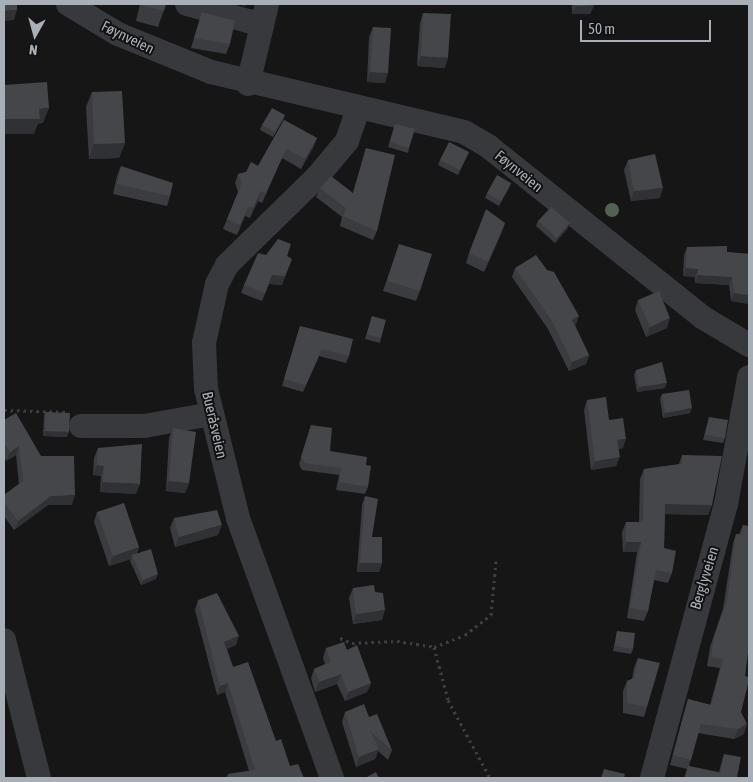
<!DOCTYPE html>
<meta charset="utf-8">
<style>
body{margin:0}
#map{position:relative;width:753px;height:782px;overflow:hidden;background:#161617;font-family:"Asap Condensed",sans-serif}
div>[style]{position:absolute}
[style*='--x']{left:calc(var(--x)*1px);top:calc(var(--y)*1px);width:calc(var(--w)*1px);rotate:calc(var(--a)*1deg)}
.path>*{height:3px;margin-top:-1.5px;transform-origin:0;background:repeating-linear-gradient(90deg,#3d4043 0 2.5px,transparent 0 6.5px)}
.minor>*{height:24px;margin:-12px;padding:0 12px;transform-origin:12px;border-radius:12px;background:#37393c}
.trees>*{width:14px;height:14px;margin:-7px;border-radius:50%;background:#536152}
.wall>*{inset:0;background:#3b3c40}
.shaded-wall>*{inset:0;background:#303134}
.building>*{inset:0;background:#45464a}
span{translate:-50% -50%;white-space:nowrap;text-align:center;line-height:1.15;-webkit-text-stroke:4px #111112;paint-order:stroke}
.street-label{font-size:15px;color:#a9afb6}
.frame{position:absolute;inset:0;border:5px solid #a9afb6;pointer-events:none}
.north{position:absolute;left:10px;top:10px;width:50px;height:50px;-webkit-text-stroke:4px #111112;paint-order:stroke;rotate:187deg;font-size:14px;font-weight:700;line-height:20px;text-align:center;color:#a9afb6}
.north::after{content:'';display:block;margin:auto;width:18px;height:22px;background:#a9afb6;clip-path:polygon(50% 0,100% 100%,50% 72%,0 100%)}
.scale{position:absolute;left:580px;top:20px;width:131px;height:22px;box-sizing:border-box;border:2px solid #a9afb6;border-top:0;padding-left:6px;font-size:15px;line-height:18px;white-space:nowrap;color:#a9afb6;-webkit-text-stroke:4px #111112;paint-order:stroke}
</style>
<div id="map">
<div class="path">
<i style="--x:4;--y:410;--w:64;--a:1.8"></i>
<i style="--x:340;--y:638;--w:13;--a:23"></i>
<i style="--x:352;--y:643;--w:45;--a:-2.5"></i>
<i style="--x:397;--y:641;--w:37;--a:9"></i>
<i style="--x:434;--y:647;--w:33;--a:-21"></i>
<i style="--x:465;--y:635;--w:33;--a:-38"></i>
<i style="--x:491;--y:615;--w:54;--a:-84.7"></i>
<i style="--x:434;--y:647;--w:55;--a:75.2"></i>
<i style="--x:448;--y:700;--w:89;--a:61.7"></i>
</div>
<div class="minor">
<i style="--x:68;--y:4;--w:58;--a:31"></i>
<i style="--x:118;--y:34;--w:100;--a:22.2"></i>
<i style="--x:211;--y:72;--w:260;--a:13.3"></i>
<i style="--x:464;--y:132;--w:28;--a:30"></i>
<i style="--x:488;--y:146;--w:274;--a:38.6"></i>
<i style="--x:702;--y:317;--w:55;--a:30.8"></i>
<i style="--x:187;--y:4;--w:78;--a:15.6"></i>
<i style="--x:248;--y:84;--w:82;--a:-76.6"></i>
<i style="--x:81;--y:426;--w:63;--a:0"></i>
<i style="--x:144;--y:426;--w:69;--a:-10"></i>
<i style="--x:4;--y:640;--w:142;--a:75.8"></i>
<i style="--x:332;--y:778;--w:276;--a:-109.9"></i>
<i style="--x:238;--y:518;--w:133;--a:-103.9"></i>
<i style="--x:206;--y:389;--w:46;--a:-92.5"></i>
<i style="--x:204;--y:343;--w:60;--a:-77.6"></i>
<i style="--x:217;--y:284;--w:21;--a:-62"></i>
<i style="--x:227;--y:265;--w:126;--a:-44.4"></i>
<i style="--x:317;--y:177;--w:47;--a:-50.2"></i>
<i style="--x:347;--y:141;--w:34;--a:-71"></i>
<i style="--x:652;--y:778;--w:284;--a:-74.9"></i>
<i style="--x:726;--y:504;--w:129;--a:-79.7"></i>
</div>
<div class="trees">
<i style="left:612px;top:210px"></i>
</div>
<div class="wall">
<i style="clip-path:polygon(140px 4px,166px 4px,158px 27px,136px 21px)"></i>
<i style="clip-path:polygon(237px 4px,246px 4px,245px 6px)"></i>
<i style="clip-path:polygon(572px 4px,594px 4px,594px 5px,590px 14px,572px 14px)"></i>
<i style="clip-path:polygon(202px 12px,230px 44px,226px 54px,191px 48px)"></i>
<i style="clip-path:polygon(423px 13px,445px 68px,417px 66px,420px 23px)"></i>
<i style="clip-path:polygon(373px 27px,385px 83px,367px 82px,369px 37px)"></i>
<i style="clip-path:polygon(92px 92px,125px 143px,119px 158px,89px 159px,86px 107px)"></i>
<i style="clip-path:polygon(285px 115px,283px 120px,273px 137px,260px 130px,262px 125px)"></i>
<i style="clip-path:polygon(284px 120px,317px 138px,313px 148px,301px 169px,282px 158px,262px 203px,258px 201px,250px 218px,245px 216px,237px 235px,223px 229px,238px 192px,235px 183px,238px 174px,246px 172px,258px 166px)"></i>
<i style="clip-path:polygon(395px 124px,409px 148px,408px 153px,388px 147px)"></i>
<i style="clip-path:polygon(366px 148px,377px 231px,373px 240px,340px 226px,342px 217px,316px 197px,320px 188px,353px 193px)"></i>
<i style="clip-path:polygon(469px 152px,458px 175px,438px 165px,440px 160px)"></i>
<i style="clip-path:polygon(628px 160px,660px 198px,631px 201px,624px 170px)"></i>
<i style="clip-path:polygon(121px 166px,170px 196px,167px 206px,113px 194px,117px 176px)"></i>
<i style="clip-path:polygon(511px 183px,509px 188px,499px 206px,485px 198px,487px 193px)"></i>
<i style="clip-path:polygon(538px 221px,568px 228px,555px 243px,536px 226px)"></i>
<i style="clip-path:polygon(505px 223px,501px 234px,484px 272px,466px 263px,469px 253px)"></i>
<i style="clip-path:polygon(399px 244px,420px 291px,416px 301px,383px 291px)"></i>
<i style="clip-path:polygon(687px 247px,727px 252px,749px 254px,749px 304px,731px 301px,729px 285px,695px 283px,695px 277px,683px 276px,684px 255px)"></i>
<i style="clip-path:polygon(266px 255px,287px 256px,282px 285px,269px 284px,262px 301px,241px 293px,244px 285px)"></i>
<i style="clip-path:polygon(515px 268px,576px 325px,575px 325px,589px 355px,586px 364px,569px 371px,548px 329px,512px 277px)"></i>
<i style="clip-path:polygon(638px 300px,667px 328px,646px 337px,635px 310px)"></i>
<i style="clip-path:polygon(372px 316px,381px 338px,380px 343px,365px 339px)"></i>
<i style="clip-path:polygon(300px 326px,349px 356px,346px 363px,319px 356px,303px 392px,282px 386px)"></i>
<i style="clip-path:polygon(636px 370px,665px 388px,637px 392px,634px 375px)"></i>
<i style="clip-path:polygon(662px 394px,690px 413px,663px 418px,660px 399px)"></i>
<i style="clip-path:polygon(587px 400px,609px 420px,623px 448px,619px 449px,616px 466px,591px 470px,584px 410px)"></i>
<i style="clip-path:polygon(45px 412px,67px 437px,43px 436px,44px 417px)"></i>
<i style="clip-path:polygon(709px 417px,725px 438px,723px 443px,703px 440px)"></i>
<i style="clip-path:polygon(4px 420px,41px 456px,72px 505px,48px 505px,14px 530px,4px 516px,4px 495px,19px 484px,16px 455px,6px 461px,4px 457px)"></i>
<i style="clip-path:polygon(311px 425px,330px 451px,366px 465px,368px 487px,365px 494px,336px 490px,339px 475px,302px 470px,299px 464px)"></i>
<i style="clip-path:polygon(173px 428px,189px 483px,185px 493px,166px 491px,169px 438px)"></i>
<i style="clip-path:polygon(98px 448px,136px 494px,100px 492px,101px 476px,93px 475px,94px 458px)"></i>
<i style="clip-path:polygon(682px 455px,712px 505px,708px 515px,665px 514px,664px 548px,672px 573px,668px 583px,654px 580px,648px 611px,644px 621px,627px 618px,637px 552px,623px 552px,622px 532px,626px 522px,639px 522px,640px 479px,644px 469px,679px 464px)"></i>
<i style="clip-path:polygon(365px 496px,372px 537px,382px 563px,379px 572px,357px 572px,362px 505px)"></i>
<i style="clip-path:polygon(97px 512px,139px 547px,137px 554px,156px 579px,141px 585px,130px 561px,131px 559px,109px 566px,94px 522px)"></i>
<i style="clip-path:polygon(174px 518px,218px 535px,175px 547px,170px 528px)"></i>
<i style="clip-path:polygon(743px 525px,748px 603px,745px 676px,741px 712px,744px 734px,734px 739px,698px 733px,689px 766px,719px 772px,721px 764px,724px 754px,737px 777px,745px 778px,684px 778px,687px 769px,670px 765px,685px 709px,688px 699px,710px 705px,720px 668px,707px 666px,710px 647px,723px 609px,733px 543px,736px 534px,739px 534px)"></i>
<i style="clip-path:polygon(353px 588px,375px 592px,382px 620px,353px 624px,349px 598px)"></i>
<i style="clip-path:polygon(198px 600px,236px 645px,227px 649px,233px 667px,290px 766px,304px 778px,226px 778px,228px 774px,249px 771px,225px 692px,217px 695px,195px 610px)"></i>
<i style="clip-path:polygon(617px 631px,633px 649px,631px 654px,613px 651px)"></i>
<i style="clip-path:polygon(326px 648px,347px 650px,371px 683px,367px 692px,345px 701px,337px 684px,315px 692px,311px 678px,314px 669px,325px 664px,323px 658px)"></i>
<i style="clip-path:polygon(638px 658px,647px 707px,644px 717px,623px 713px,623px 691px,627px 681px,632px 679px,634px 668px)"></i>
<i style="clip-path:polygon(345px 712px,369px 717px,392px 750px,388px 760px,378px 751px,375px 759px,356px 767px,342px 722px)"></i>
</div>
<div class="shaded-wall">
<i style="clip-path:polygon(594px 5px,590px 14px,572px 14px,575px 6px)"></i>
<i style="clip-path:polygon(17px 10px,14px 20px,4px 21px,4px 11px)"></i>
<i style="clip-path:polygon(421px 56px,448px 58px,445px 68px,417px 66px)"></i>
<i style="clip-path:polygon(370px 72px,388px 73px,385px 83px,367px 82px)"></i>
<i style="clip-path:polygon(49px 108px,43px 123px,38px 124px,34px 134px,4px 134px,4px 121px,5px 119px,39px 109px)"></i>
<i style="clip-path:polygon(285px 115px,283px 120px,273px 137px,275px 132px)"></i>
<i style="clip-path:polygon(317px 138px,313px 148px,301px 169px,305px 159px)"></i>
<i style="clip-path:polygon(125px 143px,119px 158px,89px 159px,94px 144px)"></i>
<i style="clip-path:polygon(511px 183px,509px 188px,499px 206px,501px 201px)"></i>
<i style="clip-path:polygon(663px 188px,660px 198px,631px 201px,634px 191px)"></i>
<i style="clip-path:polygon(261px 191px,258px 201px,250px 218px,253px 208px)"></i>
<i style="clip-path:polygon(249px 206px,245px 216px,237px 235px,240px 225px)"></i>
<i style="clip-path:polygon(505px 223px,501px 234px,484px 272px,488px 262px)"></i>
<i style="clip-path:polygon(570px 223px,568px 228px,555px 243px,557px 238px)"></i>
<i style="clip-path:polygon(292px 259px,282px 285px,269px 284px,262px 301px,272px 275px)"></i>
<i style="clip-path:polygon(686px 268px,698px 269px,695px 277px,683px 276px)"></i>
<i style="clip-path:polygon(698px 275px,732px 277px,729px 285px,695px 283px)"></i>
<i style="clip-path:polygon(734px 293px,749px 295px,749px 304px,731px 301px)"></i>
<i style="clip-path:polygon(579px 316px,576px 325px,569px 329px,572px 320px)"></i>
<i style="clip-path:polygon(670px 318px,667px 328px,646px 337px,650px 327px)"></i>
<i style="clip-path:polygon(589px 355px,586px 364px,569px 371px,572px 362px)"></i>
<i style="clip-path:polygon(667px 383px,665px 388px,637px 392px,639px 387px)"></i>
<i style="clip-path:polygon(692px 408px,690px 413px,663px 418px,665px 413px)"></i>
<i style="clip-path:polygon(45px 431px,69px 432px,67px 437px,43px 436px)"></i>
<i style="clip-path:polygon(626px 439px,623px 448px,614px 450px,617px 440px)"></i>
<i style="clip-path:polygon(19px 446px,16px 455px,6px 461px,10px 452px)"></i>
<i style="clip-path:polygon(620px 457px,616px 466px,591px 470px,595px 461px)"></i>
<i style="clip-path:polygon(97px 465px,104px 466px,101px 476px,93px 475px)"></i>
<i style="clip-path:polygon(169px 481px,189px 483px,185px 493px,166px 491px)"></i>
<i style="clip-path:polygon(103px 482px,140px 484px,136px 494px,100px 492px)"></i>
<i style="clip-path:polygon(75px 495px,72px 505px,48px 505px,14px 530px,18px 521px,51px 496px)"></i>
<i style="clip-path:polygon(665px 504px,712px 505px,708px 515px,662px 514px)"></i>
<i style="clip-path:polygon(222px 525px,218px 535px,175px 547px,179px 537px)"></i>
<i style="clip-path:polygon(626px 542px,641px 542px,637px 552px,623px 552px)"></i>
<i style="clip-path:polygon(139px 547px,135px 557px,132px 555px,131px 559px,109px 566px,113px 556px)"></i>
<i style="clip-path:polygon(360px 563px,382px 563px,379px 572px,357px 572px)"></i>
<i style="clip-path:polygon(158px 574px,156px 579px,141px 585px,143px 580px)"></i>
<i style="clip-path:polygon(385px 610px,382px 620px,353px 624px,356px 614px)"></i>
<i style="clip-path:polygon(239px 636px,236px 645px,221px 651px,224px 642px)"></i>
<i style="clip-path:polygon(341px 674px,337px 684px,315px 692px,319px 682px)"></i>
<i style="clip-path:polygon(228px 683px,225px 692px,217px 695px,220px 686px)"></i>
<i style="clip-path:polygon(371px 683px,367px 692px,345px 701px,348px 692px)"></i>
<i style="clip-path:polygon(747px 724px,744px 734px,734px 739px,738px 729px)"></i>
<i style="clip-path:polygon(379px 749px,375px 759px,356px 767px,359px 757px)"></i>
</div>
<div class="building">
<i style="clip-path:polygon(4px 4px,17px 4px,17px 10px,4px 11px)"></i>
<i style="clip-path:polygon(142px 4px,166px 4px,164px 11px,142px 5px)"></i>
<i style="clip-path:polygon(575px 4px,594px 4px,594px 5px,575px 6px)"></i>
<i style="clip-path:polygon(202px 12px,235px 21px,230px 44px,194px 38px)"></i>
<i style="clip-path:polygon(423px 13px,451px 14px,448px 58px,421px 56px)"></i>
<i style="clip-path:polygon(373px 27px,391px 28px,388px 73px,370px 72px)"></i>
<i style="clip-path:polygon(47px 82px,49px 108px,39px 109px,40px 119px,5px 119px,4px 113px,4px 85px)"></i>
<i style="clip-path:polygon(122px 91px,125px 143px,94px 144px,92px 92px)"></i>
<i style="clip-path:polygon(272px 108px,285px 115px,275px 132px,262px 125px)"></i>
<i style="clip-path:polygon(284px 120px,317px 138px,305px 159px,286px 149px,266px 193px,261px 191px,253px 208px,249px 206px,240px 225px,227px 219px,242px 183px,238px 174px,246px 172px,251px 162px,258px 166px)"></i>
<i style="clip-path:polygon(395px 124px,415px 129px,409px 148px,390px 142px)"></i>
<i style="clip-path:polygon(449px 142px,469px 152px,460px 170px,440px 160px)"></i>
<i style="clip-path:polygon(366px 148px,395px 155px,377px 231px,343px 216px,346px 208px,320px 188px,331px 176px,353px 193px)"></i>
<i style="clip-path:polygon(655px 154px,663px 188px,634px 191px,628px 160px)"></i>
<i style="clip-path:polygon(121px 166px,173px 183px,170px 196px,117px 184px)"></i>
<i style="clip-path:polygon(497px 175px,511px 183px,501px 201px,487px 193px)"></i>
<i style="clip-path:polygon(551px 207px,570px 223px,557px 238px,538px 221px)"></i>
<i style="clip-path:polygon(486px 209px,505px 223px,488px 262px,469px 253px)"></i>
<i style="clip-path:polygon(278px 239px,291px 244px,287px 256px,292px 259px,285px 276px,272px 275px,265px 293px,244px 285px,258px 253px,266px 255px)"></i>
<i style="clip-path:polygon(399px 244px,432px 254px,420px 291px,387px 281px)"></i>
<i style="clip-path:polygon(727px 246px,727px 252px,749px 254px,749px 295px,734px 293px,732px 277px,698px 275px,698px 269px,686px 268px,687px 247px)"></i>
<i style="clip-path:polygon(536px 255px,547px 270px,554px 272px,579px 316px,572px 320px,589px 355px,572px 362px,552px 321px,515px 268px)"></i>
<i style="clip-path:polygon(659px 291px,670px 318px,650px 327px,638px 300px)"></i>
<i style="clip-path:polygon(372px 316px,386px 320px,381px 338px,367px 334px)"></i>
<i style="clip-path:polygon(300px 326px,353px 339px,349px 356px,322px 349px,306px 385px,284px 379px)"></i>
<i style="clip-path:polygon(662px 362px,667px 383px,639px 387px,636px 370px)"></i>
<i style="clip-path:polygon(689px 390px,692px 408px,665px 413px,662px 394px)"></i>
<i style="clip-path:polygon(606px 397px,609px 420px,623px 418px,626px 439px,617px 440px,620px 457px,595px 461px,587px 400px)"></i>
<i style="clip-path:polygon(45px 412px,70px 413px,69px 432px,45px 431px)"></i>
<i style="clip-path:polygon(16px 413px,41px 456px,74px 456px,75px 495px,51px 496px,18px 521px,4px 502px,4px 495px,23px 481px,19px 446px,10px 452px,4px 442px,4px 420px)"></i>
<i style="clip-path:polygon(709px 417px,728px 420px,725px 438px,705px 435px)"></i>
<i style="clip-path:polygon(311px 425px,332px 428px,330px 451px,367px 457px,366px 465px,371px 466px,368px 487px,339px 482px,341px 468px,305px 463px,301px 457px)"></i>
<i style="clip-path:polygon(173px 428px,196px 432px,189px 483px,169px 481px)"></i>
<i style="clip-path:polygon(142px 444px,140px 484px,103px 482px,104px 466px,97px 465px,98px 448px)"></i>
<i style="clip-path:polygon(682px 455px,722px 456px,712px 505px,665px 504px,664px 548px,676px 551px,672px 573px,656px 570px,648px 611px,630px 608px,641px 542px,626px 542px,626px 522px,643px 522px,644px 469px,682px 464px)"></i>
<i style="clip-path:polygon(365px 496px,378px 499px,372px 537px,382px 537px,382px 563px,360px 563px)"></i>
<i style="clip-path:polygon(124px 503px,139px 547px,113px 556px,97px 512px)"></i>
<i style="clip-path:polygon(217px 510px,222px 525px,179px 537px,174px 518px)"></i>
<i style="clip-path:polygon(743px 525px,749px 526px,749px 596px,748px 603px,749px 603px,749px 645px,745px 676px,749px 677px,749px 680px,741px 712px,747px 724px,738px 729px,701px 724px,691px 760px,673px 755px,688px 699px,711px 705px,723px 659px,711px 657px,714px 637px,727px 600px,736px 534px,741px 535px)"></i>
<i style="clip-path:polygon(151px 549px,158px 574px,143px 580px,132px 555px)"></i>
<i style="clip-path:polygon(374px 585px,375px 592px,383px 593px,385px 610px,356px 614px,353px 588px)"></i>
<i style="clip-path:polygon(217px 593px,239px 636px,224px 642px,233px 667px,248px 662px,276px 741px,281px 739px,290px 766px,298px 764px,304px 778px,229px 778px,228px 774px,255px 770px,228px 683px,220px 686px,198px 600px)"></i>
<i style="clip-path:polygon(617px 631px,635px 633px,633px 649px,615px 646px)"></i>
<i style="clip-path:polygon(344px 642px,347px 650px,357px 645px,371px 683px,348px 692px,341px 674px,319px 682px,314px 669px,331px 662px,326px 648px)"></i>
<i style="clip-path:polygon(638px 658px,660px 663px,647px 707px,627px 703px,627px 681px,634px 678px)"></i>
<i style="clip-path:polygon(364px 704px,369px 717px,377px 714px,392px 750px,370px 731px,379px 749px,359px 757px,345px 712px)"></i>
<i style="clip-path:polygon(724px 754px,741px 757px,737px 777px,745px 778px,685px 778px,688px 766px,720px 773px)"></i>
<i style="clip-path:polygon(604px 769px,625px 774px,624px 778px,601px 778px)"></i>
<i style="clip-path:polygon(376px 772px,379px 778px,365px 778px)"></i>
</div>
<div class="street-label">
<span style="left:128px;top:37px;rotate:26deg">Føynveien</span>
<span style="left:519px;top:171px;rotate:39deg">Føynveien</span>
<span style="left:215px;top:425px;rotate:77deg">Bueråsveien</span>
<span style="left:704px;top:578px;rotate:-73deg">Berglyveien</span>
</div>
<div class="frame"></div>
<div class="north">N</div>
<div class="scale">50 m</div>
</div>
